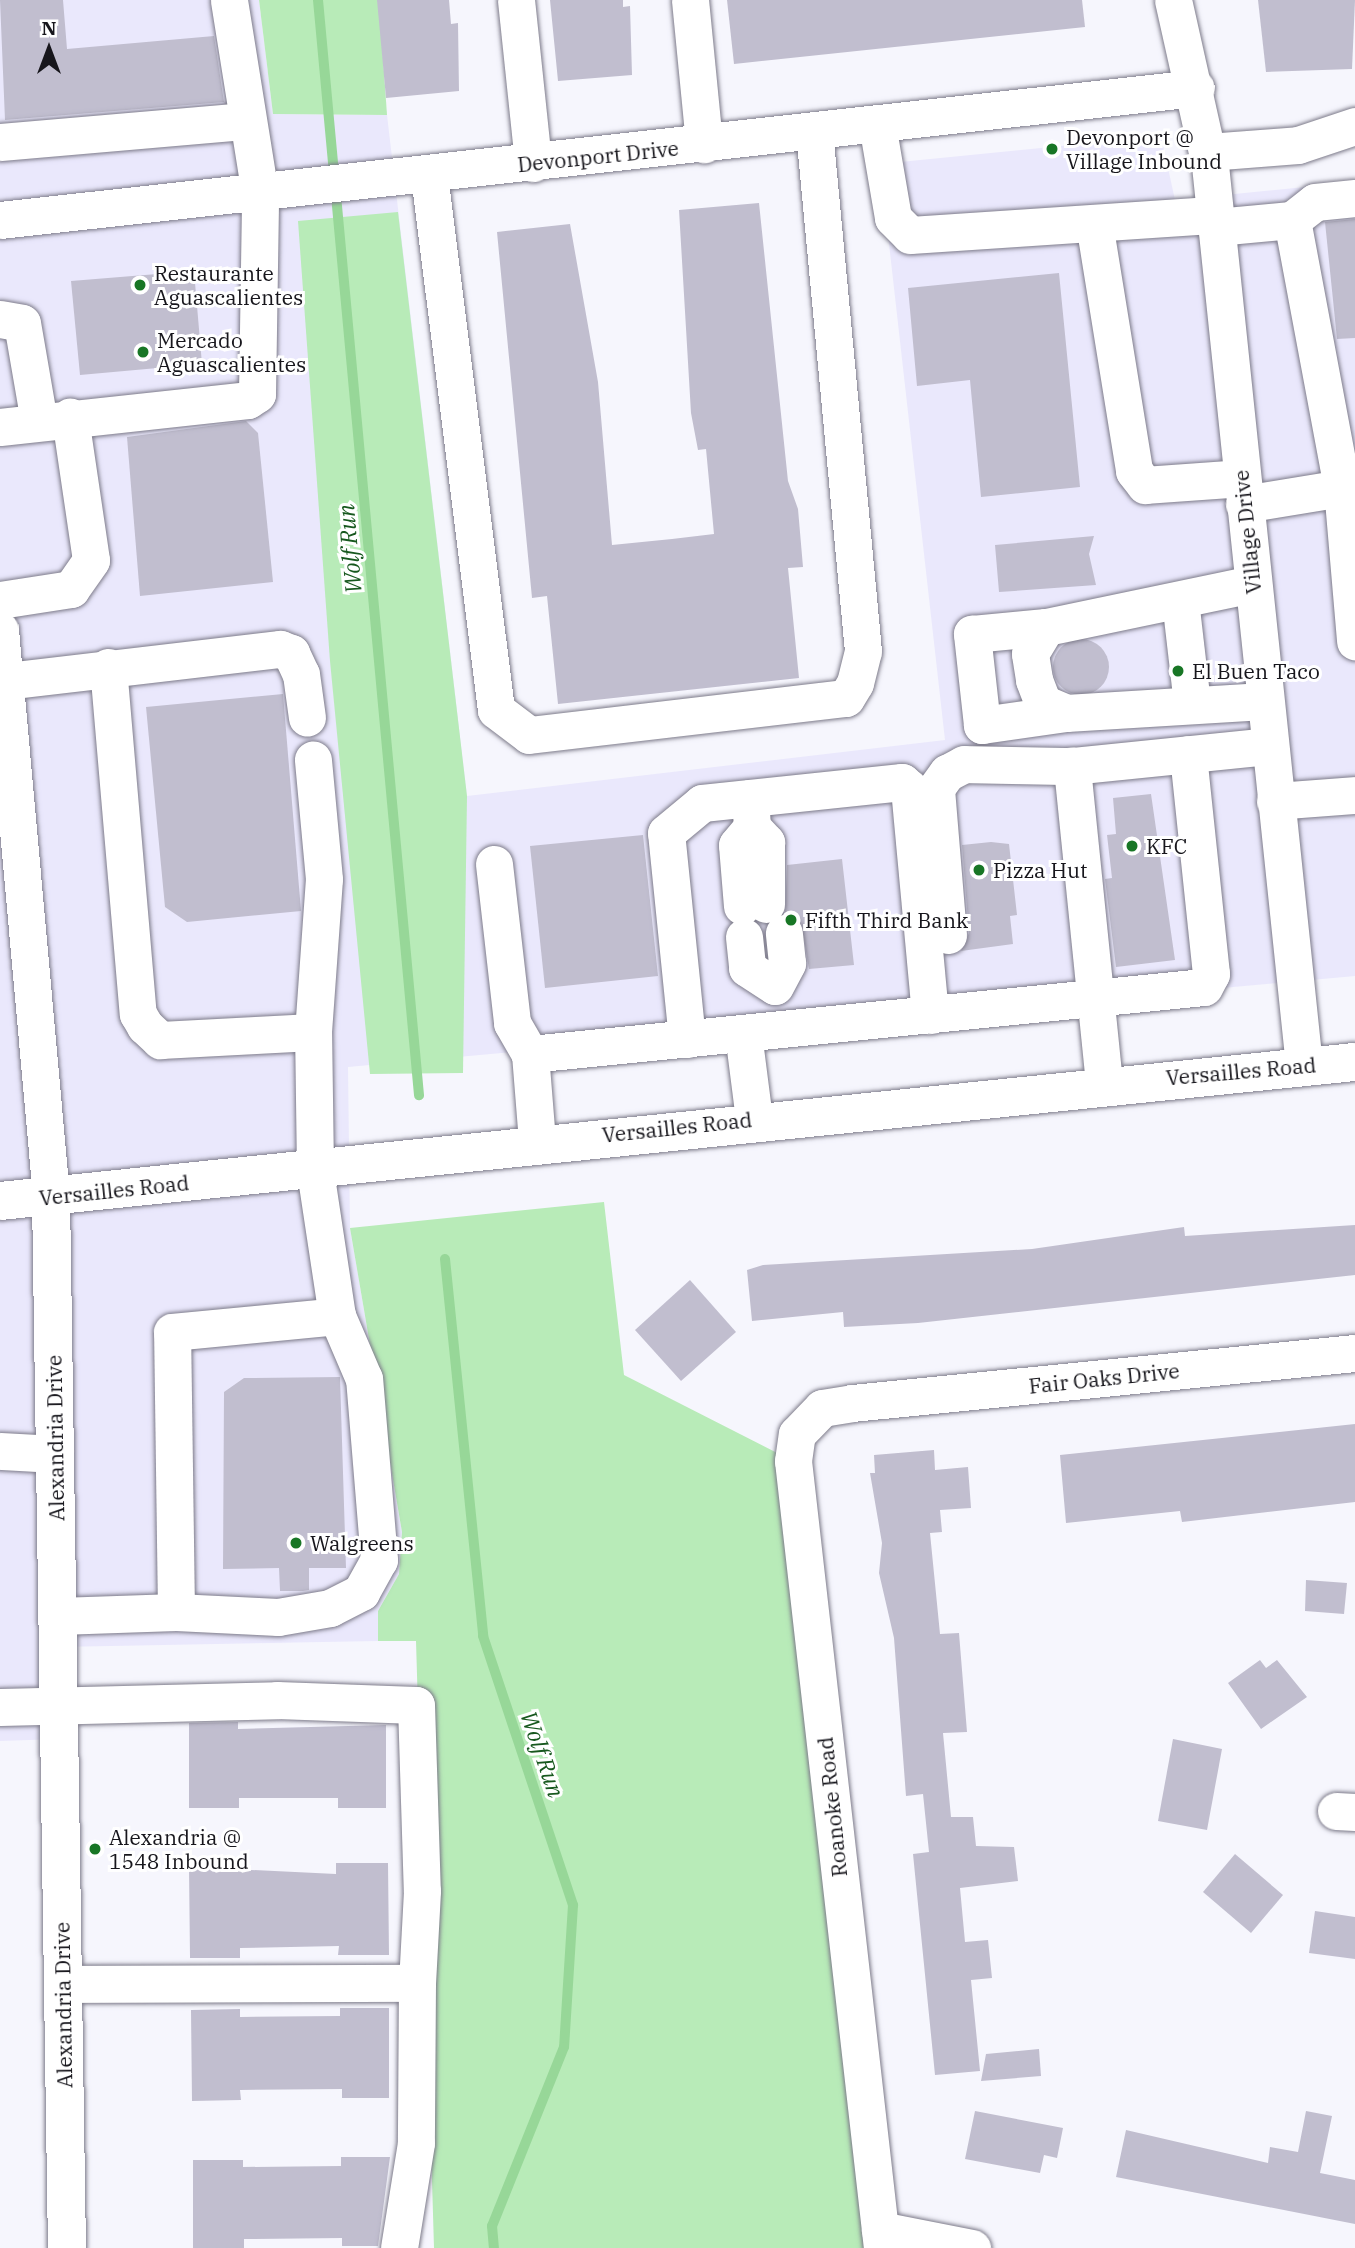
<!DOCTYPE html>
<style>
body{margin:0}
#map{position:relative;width:1355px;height:2248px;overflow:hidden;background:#f6f6fd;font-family:"IBM Plex Serif",serif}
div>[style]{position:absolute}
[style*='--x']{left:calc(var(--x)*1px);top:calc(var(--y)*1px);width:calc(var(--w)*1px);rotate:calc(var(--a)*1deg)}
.built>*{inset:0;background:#eae8fc}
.green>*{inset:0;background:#b8ebb8}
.stream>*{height:10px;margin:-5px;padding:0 5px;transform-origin:5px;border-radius:5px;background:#97d798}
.building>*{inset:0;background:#c1becf}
.round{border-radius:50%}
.roads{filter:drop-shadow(0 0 2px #7d7b8a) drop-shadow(0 0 2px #7d7b8a)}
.minor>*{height:37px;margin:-18.5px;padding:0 18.5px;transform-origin:18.5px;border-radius:18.5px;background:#fff}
.major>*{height:38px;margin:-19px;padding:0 19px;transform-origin:19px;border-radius:19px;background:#fff}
.dots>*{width:19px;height:19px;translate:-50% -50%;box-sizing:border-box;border:4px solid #fff;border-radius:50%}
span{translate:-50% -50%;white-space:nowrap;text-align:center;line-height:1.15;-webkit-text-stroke:6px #fff;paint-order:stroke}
.poi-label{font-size:21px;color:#17161c}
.left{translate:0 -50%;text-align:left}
.street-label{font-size:21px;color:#17161c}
.water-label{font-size:23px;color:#17581e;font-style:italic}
.north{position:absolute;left:14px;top:14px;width:70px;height:70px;-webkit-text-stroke:5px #fff;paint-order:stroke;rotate:0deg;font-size:19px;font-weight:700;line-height:28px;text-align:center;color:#17161c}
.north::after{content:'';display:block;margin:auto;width:24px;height:32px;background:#17161c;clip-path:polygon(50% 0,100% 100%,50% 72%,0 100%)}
</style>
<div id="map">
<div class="built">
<i style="clip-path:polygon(0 0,259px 0,273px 114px,387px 115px,467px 796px,945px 740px,880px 164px,1161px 136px,1175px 200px,1355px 182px,1355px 976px,348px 1067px,350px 1228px,402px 1532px,399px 1574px,378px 1611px,378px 1641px,58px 1647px,59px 1739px,0 1741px)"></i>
</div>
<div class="green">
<i style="clip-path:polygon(259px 0,379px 0,387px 115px,273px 114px)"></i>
<i style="clip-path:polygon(398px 212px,467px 796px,463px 1073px,370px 1074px,330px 661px,298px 221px)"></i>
<i style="clip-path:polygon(604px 1202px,624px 1375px,793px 1461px,882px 2248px,434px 2248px,416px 1641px,378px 1641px,378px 1611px,399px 1574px,402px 1532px,350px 1228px)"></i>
</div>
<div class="stream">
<i style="--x:318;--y:0;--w:1100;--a:84.73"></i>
<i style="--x:445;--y:1259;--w:379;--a:84.2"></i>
<i style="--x:483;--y:1636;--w:284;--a:71.5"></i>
<i style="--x:573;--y:1905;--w:142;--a:93.6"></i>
<i style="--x:564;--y:2047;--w:193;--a:111.9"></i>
<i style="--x:492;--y:2226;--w:22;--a:85"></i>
</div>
<div class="building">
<i style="clip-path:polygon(0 0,63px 0,67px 49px,214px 36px,224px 102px,5px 120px)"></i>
<i style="clip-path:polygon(377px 0,449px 0,451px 24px,458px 23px,459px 91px,386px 98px)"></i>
<i style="clip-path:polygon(550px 0,623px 0,623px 7px,630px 6px,632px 75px,558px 81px)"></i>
<i style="clip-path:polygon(727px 0,1082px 0,1085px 27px,734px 64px)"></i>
<i style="clip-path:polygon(1258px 0,1355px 0,1352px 69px,1266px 72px)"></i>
<i style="clip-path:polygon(759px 203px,788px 481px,798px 509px,803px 567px,788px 568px,799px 678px,558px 704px,547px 596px,532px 598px,497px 232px,570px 224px,598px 382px,612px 545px,672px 539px,714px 534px,706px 449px,698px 450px,691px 413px,679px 210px)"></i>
<i style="clip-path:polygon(1355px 219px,1355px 338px,1337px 339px,1325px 222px)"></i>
<i style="clip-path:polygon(194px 271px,202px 364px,80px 375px,71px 281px)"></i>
<i style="clip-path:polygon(1059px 273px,1080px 487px,981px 497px,970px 380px,917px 386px,908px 288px)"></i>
<i style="clip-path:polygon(246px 421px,258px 433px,273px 582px,140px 596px,127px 437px)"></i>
<i style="clip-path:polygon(1094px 536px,1089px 554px,1096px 585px,999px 592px,995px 545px)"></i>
<i class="round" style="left:1053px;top:639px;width:56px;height:56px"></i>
<i style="clip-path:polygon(283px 694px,301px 911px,187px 922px,165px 907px,146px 707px)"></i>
<i style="clip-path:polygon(1151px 794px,1175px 960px,1116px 967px,1105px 879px,1112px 878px,1107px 835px,1116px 834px,1113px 798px)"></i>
<i style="clip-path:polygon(643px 835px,658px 976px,545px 988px,530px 846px)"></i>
<i style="clip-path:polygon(991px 842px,1009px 844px,1017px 915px,1010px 916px,1013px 944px,961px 951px,969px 933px,962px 845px)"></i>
<i style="clip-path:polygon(842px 859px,854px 965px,809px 969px,801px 921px,785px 912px,787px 865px)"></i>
<i style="clip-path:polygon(1355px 1225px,1355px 1275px,918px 1323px,844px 1327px,843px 1312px,752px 1321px,747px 1270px,763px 1265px,1032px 1249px,1184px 1227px,1185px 1236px)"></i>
<i style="clip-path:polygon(690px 1280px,736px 1332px,681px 1381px,635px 1330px)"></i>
<i style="clip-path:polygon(340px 1377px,346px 1568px,309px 1568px,309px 1590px,303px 1591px,280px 1591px,279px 1568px,223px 1569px,224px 1392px,244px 1378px)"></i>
<i style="clip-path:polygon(1355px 1424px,1355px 1502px,1182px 1522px,1180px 1511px,1066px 1523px,1060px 1455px)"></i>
<i style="clip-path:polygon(934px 1450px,935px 1470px,968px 1467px,971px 1508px,940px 1510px,942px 1532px,930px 1533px,940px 1634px,959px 1633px,967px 1732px,943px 1733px,951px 1817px,973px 1817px,976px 1846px,1014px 1847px,1018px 1881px,960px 1888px,965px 1942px,988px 1940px,992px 1978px,971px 1980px,980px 2071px,935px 2075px,913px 1854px,929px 1852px,923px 1794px,906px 1796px,894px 1638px,879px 1573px,882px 1543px,870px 1473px,875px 1473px,874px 1455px)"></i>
<i style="clip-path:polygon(1306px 1580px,1347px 1583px,1344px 1614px,1305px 1611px)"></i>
<i style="clip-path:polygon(1260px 1660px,1266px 1668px,1277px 1660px,1307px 1697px,1261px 1729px,1228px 1683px)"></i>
<i style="clip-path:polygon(238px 1722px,238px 1729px,386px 1725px,386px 1808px,338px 1808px,338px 1798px,239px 1798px,239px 1808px,189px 1808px,189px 1723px)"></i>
<i style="clip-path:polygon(1173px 1739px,1222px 1749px,1207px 1830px,1158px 1821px)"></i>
<i style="clip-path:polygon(1235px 1854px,1283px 1895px,1251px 1933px,1203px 1892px)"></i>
<i style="clip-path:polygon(336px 1863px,388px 1863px,389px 1955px,338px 1955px,339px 1946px,240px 1948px,240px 1958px,190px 1958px,189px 1867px,336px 1874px)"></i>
<i style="clip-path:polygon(1315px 1911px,1355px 1917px,1355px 1959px,1309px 1953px)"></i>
<i style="clip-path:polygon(340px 2008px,389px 2008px,389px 2098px,342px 2098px,342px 2089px,240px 2090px,241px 2100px,192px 2101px,191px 2010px,240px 2009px,240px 2017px,340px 2016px)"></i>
<i style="clip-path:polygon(1039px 2049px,1041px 2076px,981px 2081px,986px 2054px)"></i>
<i style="clip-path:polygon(975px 2111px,1063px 2128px,1057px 2158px,1044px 2155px,1040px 2173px,965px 2159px)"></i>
<i style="clip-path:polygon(1306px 2111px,1332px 2116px,1320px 2173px,1355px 2180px,1355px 2224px,1116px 2177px,1126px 2130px,1268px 2163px,1270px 2147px,1298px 2152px)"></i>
<i style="clip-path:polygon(341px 2157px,390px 2157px,378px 2246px,342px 2246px,342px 2238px,244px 2239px,244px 2248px,193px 2248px,193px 2160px,243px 2160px,243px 2167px,341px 2166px)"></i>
</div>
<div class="roads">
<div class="minor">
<i style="--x:516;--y:0;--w:164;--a:84"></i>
<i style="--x:690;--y:0;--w:145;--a:84.4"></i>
<i style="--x:1173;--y:0;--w:169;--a:77.4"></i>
<i style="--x:1210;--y:165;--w:906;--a:84.04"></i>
<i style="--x:877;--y:124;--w:95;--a:80.3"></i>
<i style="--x:893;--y:218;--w:24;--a:45"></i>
<i style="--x:910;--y:235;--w:306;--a:-3.8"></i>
<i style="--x:0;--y:142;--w:246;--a:-4.9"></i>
<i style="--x:1208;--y:152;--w:90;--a:-4.4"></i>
<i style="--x:1298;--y:145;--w:60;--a:-18.4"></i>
<i style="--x:429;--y:175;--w:539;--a:82.86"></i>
<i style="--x:496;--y:710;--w:41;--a:37.1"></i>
<i style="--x:529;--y:735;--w:319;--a:-6.7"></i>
<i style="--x:846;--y:698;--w:17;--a:-59"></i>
<i style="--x:855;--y:683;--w:33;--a:-76"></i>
<i style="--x:863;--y:651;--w:522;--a:-95.38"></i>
<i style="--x:0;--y:220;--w:1203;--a:-6.3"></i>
<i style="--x:1292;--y:220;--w:29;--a:-38"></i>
<i style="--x:1315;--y:202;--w:40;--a:-5.7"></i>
<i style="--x:1094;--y:223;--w:251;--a:80.8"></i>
<i style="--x:1134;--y:471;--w:18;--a:52"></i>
<i style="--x:1145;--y:485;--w:97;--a:-4.1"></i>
<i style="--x:1216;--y:227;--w:76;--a:-5.3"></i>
<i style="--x:1292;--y:220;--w:273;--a:79.4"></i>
<i style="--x:1342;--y:488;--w:154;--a:85.1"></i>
<i style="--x:0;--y:319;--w:22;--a:10"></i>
<i style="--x:22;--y:323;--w:99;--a:80.2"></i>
<i style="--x:0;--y:427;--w:249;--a:-6.2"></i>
<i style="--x:248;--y:400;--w:11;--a:-34"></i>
<i style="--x:257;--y:394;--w:200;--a:-89.1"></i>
<i style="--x:260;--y:194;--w:196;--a:-99.1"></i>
<i style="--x:1244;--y:504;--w:99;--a:-9.3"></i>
<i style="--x:0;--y:600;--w:72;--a:-8.8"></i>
<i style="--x:71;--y:589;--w:35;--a:-55"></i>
<i style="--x:91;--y:560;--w:145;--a:-98.4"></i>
<i style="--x:1180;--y:600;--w:105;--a:83.4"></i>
<i style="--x:1046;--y:627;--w:31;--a:121"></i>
<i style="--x:1030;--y:654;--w:26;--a:81"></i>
<i style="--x:1034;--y:680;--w:25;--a:69"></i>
<i style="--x:1043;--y:703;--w:25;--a:23"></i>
<i style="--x:1066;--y:713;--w:198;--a:-3.5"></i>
<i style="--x:0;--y:630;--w:568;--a:84.85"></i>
<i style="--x:108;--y:667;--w:348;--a:85.1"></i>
<i style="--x:138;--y:1014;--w:14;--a:60"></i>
<i style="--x:145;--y:1026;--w:21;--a:43"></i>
<i style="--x:160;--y:1040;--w:153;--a:-3"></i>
<i style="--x:6;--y:681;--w:276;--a:-6.7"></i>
<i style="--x:280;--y:649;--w:12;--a:20"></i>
<i style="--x:291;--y:653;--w:23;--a:65"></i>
<i style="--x:301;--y:674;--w:44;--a:82.2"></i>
<i style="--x:1066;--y:713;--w:85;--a:171.9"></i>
<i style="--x:982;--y:725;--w:92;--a:-96.3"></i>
<i style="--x:972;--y:634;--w:74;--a:-5.4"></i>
<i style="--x:1046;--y:627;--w:210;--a:-11.8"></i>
<i style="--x:750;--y:798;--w:29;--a:86"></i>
<i style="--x:752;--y:827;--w:21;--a:47"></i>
<i style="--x:766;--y:842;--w:62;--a:90"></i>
<i style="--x:1275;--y:801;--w:80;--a:-4.3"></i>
<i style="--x:494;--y:864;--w:160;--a:83.5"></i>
<i style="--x:512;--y:1023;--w:36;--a:60"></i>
<i style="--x:530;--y:1054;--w:87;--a:85.4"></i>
<i style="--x:742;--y:906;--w:61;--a:-94.7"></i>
<i style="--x:737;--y:845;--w:23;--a:-50"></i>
<i style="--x:948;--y:935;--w:147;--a:-94.7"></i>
<i style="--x:936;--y:788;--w:19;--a:-54"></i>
<i style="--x:947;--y:773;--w:19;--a:-28"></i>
<i style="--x:964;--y:764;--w:108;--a:1.1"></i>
<i style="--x:744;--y:937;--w:31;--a:84"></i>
<i style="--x:747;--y:968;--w:33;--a:33"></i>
<i style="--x:775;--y:986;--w:26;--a:-62"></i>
<i style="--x:787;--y:963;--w:30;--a:-96"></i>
<i style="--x:743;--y:1033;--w:87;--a:82.7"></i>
<i style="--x:687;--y:1039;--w:207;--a:-95.8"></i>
<i style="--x:666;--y:833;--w:47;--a:-39.8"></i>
<i style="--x:702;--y:803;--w:201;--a:-6"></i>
<i style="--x:902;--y:782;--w:9;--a:41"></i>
<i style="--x:909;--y:788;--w:228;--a:84.7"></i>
<i style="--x:530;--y:1054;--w:677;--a:-5.68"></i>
<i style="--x:1204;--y:987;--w:15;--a:-62"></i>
<i style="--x:1211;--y:974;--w:221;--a:-96"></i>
<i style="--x:1104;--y:1083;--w:319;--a:-95.8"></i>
<i style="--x:1072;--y:766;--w:198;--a:-5.8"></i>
<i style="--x:0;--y:1451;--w:55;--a:3.1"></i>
<i style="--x:176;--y:1612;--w:102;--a:2.8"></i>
<i style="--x:278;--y:1617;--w:53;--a:-9.8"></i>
<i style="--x:330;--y:1608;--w:35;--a:-27"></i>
<i style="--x:361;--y:1592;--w:37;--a:-61"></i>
<i style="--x:379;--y:1560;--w:182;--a:-94.7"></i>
<i style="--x:364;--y:1379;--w:69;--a:-113.2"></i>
<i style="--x:58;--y:1616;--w:118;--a:-1.9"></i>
<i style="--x:176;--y:1612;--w:280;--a:-90.8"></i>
<i style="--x:172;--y:1332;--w:166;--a:-5.5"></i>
<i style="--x:337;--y:1316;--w:148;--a:-98.6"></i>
<i style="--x:315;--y:1170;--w:138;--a:-90.8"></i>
<i style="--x:313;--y:1032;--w:153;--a:-85.9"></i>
<i style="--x:324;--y:879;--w:120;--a:-95.3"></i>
<i style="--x:0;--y:1707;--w:277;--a:-1.4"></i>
<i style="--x:277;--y:1700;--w:139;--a:2.1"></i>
<i style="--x:416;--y:1705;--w:186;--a:88.2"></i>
<i style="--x:422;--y:1891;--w:92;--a:93.1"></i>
<i style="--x:1336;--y:1811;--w:19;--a:3"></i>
<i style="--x:63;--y:1984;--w:354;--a:-0.2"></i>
<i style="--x:417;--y:1983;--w:160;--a:90.4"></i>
<i style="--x:416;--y:2143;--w:106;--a:99.2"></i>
<i style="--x:880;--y:2230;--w:94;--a:11.1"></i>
<i style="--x:882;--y:2248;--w:792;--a:-96.45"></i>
<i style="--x:793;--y:1461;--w:27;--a:-82"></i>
<i style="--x:797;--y:1434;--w:36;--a:-46"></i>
<i style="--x:822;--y:1408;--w:30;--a:-9"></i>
<i style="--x:852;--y:1403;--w:505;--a:-5.68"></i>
</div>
<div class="major">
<i style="--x:51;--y:1196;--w:1052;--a:89.13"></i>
<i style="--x:0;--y:1201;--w:1362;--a:-5.86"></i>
</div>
</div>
<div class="dots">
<i style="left:1052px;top:149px;background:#187625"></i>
<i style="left:140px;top:285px;background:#187625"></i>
<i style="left:143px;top:352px;background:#187625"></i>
<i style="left:1178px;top:671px;background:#187625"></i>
<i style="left:1132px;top:846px;background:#187625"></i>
<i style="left:979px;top:870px;background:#187625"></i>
<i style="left:791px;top:920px;background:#187625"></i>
<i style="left:296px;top:1543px;background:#187625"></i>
<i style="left:95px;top:1849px;background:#187625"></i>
</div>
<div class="poi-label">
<span class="left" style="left:1066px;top:149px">Devonport @<br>Village Inbound</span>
<span class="left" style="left:154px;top:285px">Restaurante<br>Aguascalientes</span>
<span class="left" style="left:157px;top:352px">Mercado<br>Aguascalientes</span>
<span class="left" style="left:1192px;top:671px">El Buen Taco</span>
<span class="left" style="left:1146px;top:846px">KFC</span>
<span class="left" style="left:993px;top:870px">Pizza Hut</span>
<span class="left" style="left:805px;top:920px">Fifth Third Bank</span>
<span class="left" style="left:310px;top:1543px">Walgreens</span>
<span class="left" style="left:109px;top:1849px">Alexandria @<br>1548 Inbound</span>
</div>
<div class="street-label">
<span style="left:598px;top:156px;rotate:-6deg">Devonport Drive</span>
<span style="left:1247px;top:532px;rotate:-96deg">Village Drive</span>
<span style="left:1241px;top:1071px;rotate:-5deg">Versailles Road</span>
<span style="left:677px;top:1127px;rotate:-6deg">Versailles Road</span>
<span style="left:114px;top:1190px;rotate:-6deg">Versailles Road</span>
<span style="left:1104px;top:1378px;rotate:-6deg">Fair Oaks Drive</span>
<span style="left:55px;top:1438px;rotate:-91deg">Alexandria Drive</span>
<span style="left:832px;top:1807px;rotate:-96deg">Roanoke Road</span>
<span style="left:63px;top:2005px;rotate:-91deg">Alexandria Drive</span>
</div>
<div class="water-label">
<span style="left:349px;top:549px;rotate:-95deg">Wolf Run</span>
<span style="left:543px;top:1754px;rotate:71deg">Wolf Run</span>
</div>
<div class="north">N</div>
</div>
